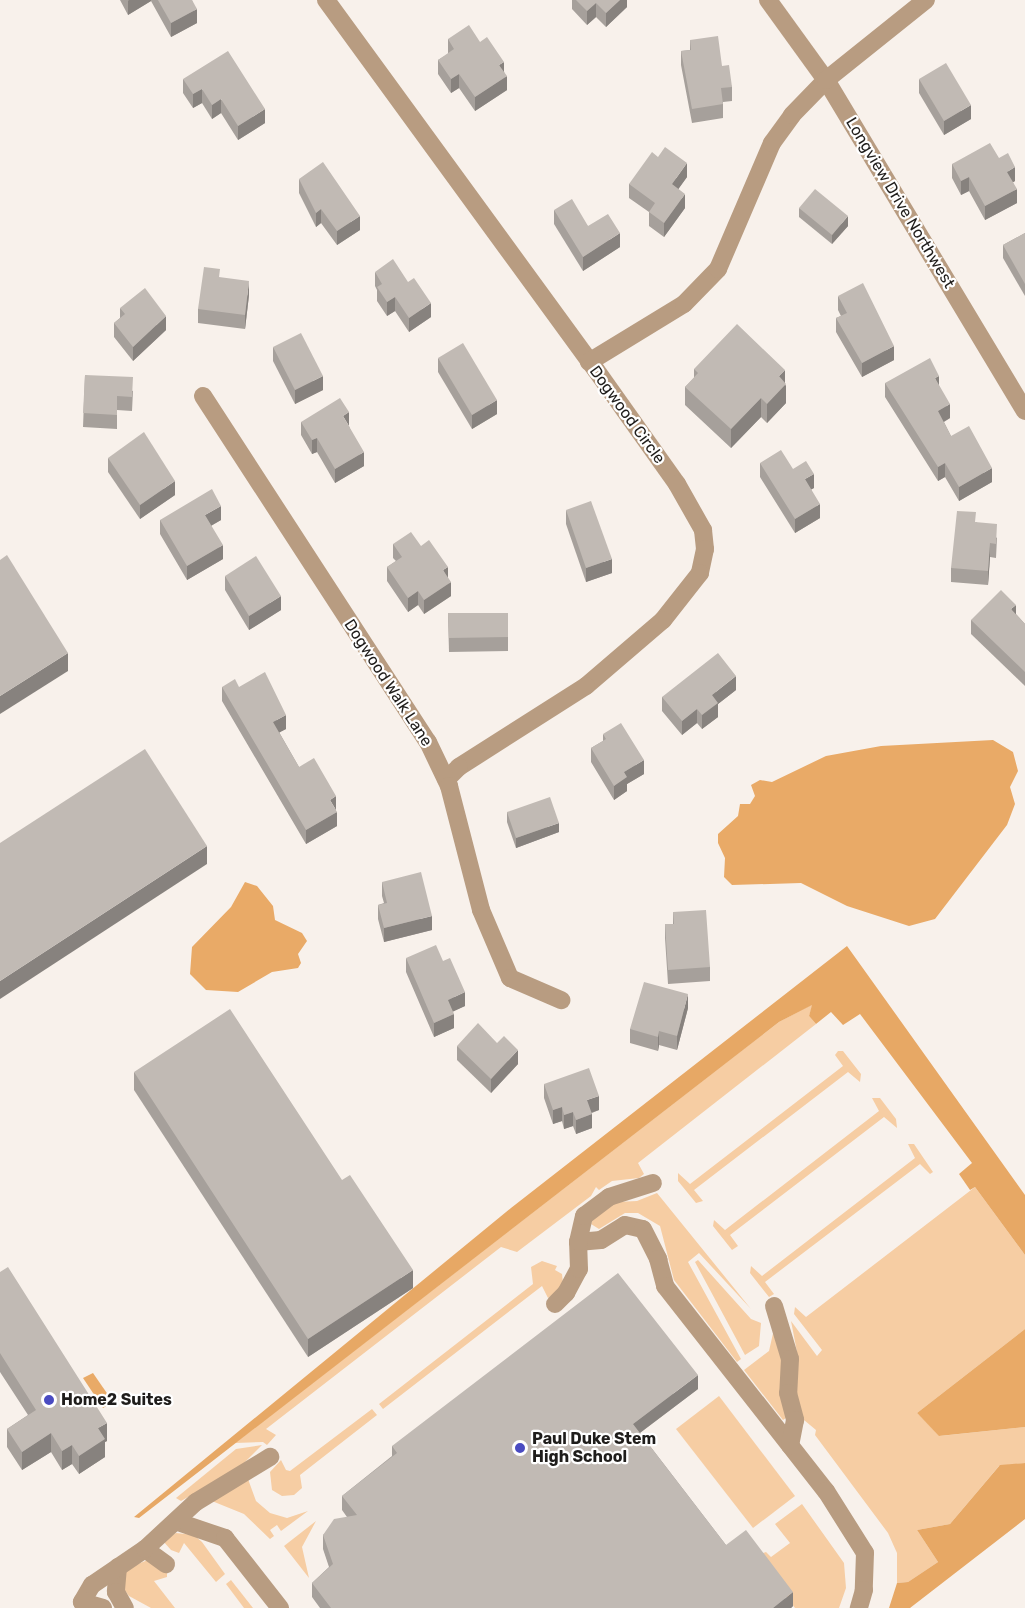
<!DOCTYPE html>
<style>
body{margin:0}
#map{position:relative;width:1025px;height:1608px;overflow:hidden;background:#f8f1eb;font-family:Rubik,sans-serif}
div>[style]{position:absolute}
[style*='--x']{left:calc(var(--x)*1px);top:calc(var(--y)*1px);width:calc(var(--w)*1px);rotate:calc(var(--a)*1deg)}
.green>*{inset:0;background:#f6cda3}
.forest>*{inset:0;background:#e7a865}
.water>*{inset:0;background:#e9aa67}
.minor>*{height:18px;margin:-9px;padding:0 9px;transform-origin:9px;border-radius:9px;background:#b89c81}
.wall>*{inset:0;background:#a6a09b}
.shaded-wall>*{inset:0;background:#87827e}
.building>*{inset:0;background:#c1bab4}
.dots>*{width:16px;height:16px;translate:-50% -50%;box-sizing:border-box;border:3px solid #fff;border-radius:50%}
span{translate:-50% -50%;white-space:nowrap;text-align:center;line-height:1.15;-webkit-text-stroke:4.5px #fff;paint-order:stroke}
.street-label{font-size:16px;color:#1f1d1b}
.poi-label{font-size:16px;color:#1f1d1b;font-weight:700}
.left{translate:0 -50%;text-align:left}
</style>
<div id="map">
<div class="green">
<i style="clip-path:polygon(813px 1004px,809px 1016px,816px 1024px,638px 1163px,644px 1174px,639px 1178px,612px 1181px,599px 1190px,596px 1187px,591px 1196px,517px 1252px,501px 1247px,266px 1429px,276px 1435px,267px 1445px,263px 1442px,235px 1443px,779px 1022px)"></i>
<i style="clip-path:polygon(838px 1051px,843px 1051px,861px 1074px,860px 1082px,848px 1072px,694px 1190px,703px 1201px,696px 1203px,678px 1181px,678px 1173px,690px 1184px,843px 1066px,835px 1055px)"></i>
<i style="clip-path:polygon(872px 1098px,880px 1098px,896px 1119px,897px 1128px,884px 1117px,730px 1235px,738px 1246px,732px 1250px,713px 1226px,714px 1220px,725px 1230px,879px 1111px)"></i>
<i style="clip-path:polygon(908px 1144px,914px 1144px,933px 1172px,930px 1174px,920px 1164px,765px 1282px,774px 1294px,769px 1297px,750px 1273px,751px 1266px,762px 1276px,915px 1158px)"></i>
<i style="clip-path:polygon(975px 1187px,1025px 1255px,1025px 1329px,917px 1413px,940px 1436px,1025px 1427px,1025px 1463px,999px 1466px,950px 1524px,917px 1530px,938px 1562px,908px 1582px,897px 1583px,897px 1553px,888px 1533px,815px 1435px,816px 1430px,804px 1420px,799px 1408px,795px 1396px,797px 1352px,791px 1321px,817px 1356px,822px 1350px,794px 1314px,795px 1307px,806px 1317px)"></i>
<i style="clip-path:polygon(657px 1193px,751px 1309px,699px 1253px,688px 1262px,741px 1359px,737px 1362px,674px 1280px,660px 1226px,638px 1213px,625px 1213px,599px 1229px,591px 1224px,593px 1219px,617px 1202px,637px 1201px)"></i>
<i style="clip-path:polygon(698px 1260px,751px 1319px,761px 1323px,759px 1346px,745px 1355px,695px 1262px)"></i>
<i style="clip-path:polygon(542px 1261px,557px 1266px,555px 1270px,562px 1274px,563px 1283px,558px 1291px,548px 1298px,542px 1286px,383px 1409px,379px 1404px,533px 1284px,531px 1267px)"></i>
<i style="clip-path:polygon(774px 1329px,780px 1336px,786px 1418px,783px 1420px,744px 1370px,769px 1351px)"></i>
<i style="clip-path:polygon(719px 1396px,795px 1496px,753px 1528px,676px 1429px)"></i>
<i style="clip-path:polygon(372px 1409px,377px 1415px,300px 1475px,302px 1488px,294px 1495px,282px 1496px,272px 1490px,270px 1472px,281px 1460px,286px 1470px,290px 1471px)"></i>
<i style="clip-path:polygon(262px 1445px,239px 1468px,181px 1501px,176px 1498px,236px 1449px)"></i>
<i style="clip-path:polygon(248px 1479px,256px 1501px,270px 1513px,287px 1518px,308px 1511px,281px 1531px,277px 1525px,270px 1530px,274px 1536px,270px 1539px,244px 1514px,207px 1499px)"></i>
<i style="clip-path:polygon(802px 1504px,844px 1563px,846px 1588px,839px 1608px,795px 1608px,762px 1565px,761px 1554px,766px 1552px,771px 1557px,790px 1543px,775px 1524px)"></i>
<i style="clip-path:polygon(316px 1521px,302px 1547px,309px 1578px,284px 1546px)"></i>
<i style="clip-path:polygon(176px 1533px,194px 1535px,202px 1542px,225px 1574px,216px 1582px,184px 1543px,179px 1553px,171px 1550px,163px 1541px)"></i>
<i style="clip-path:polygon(148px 1560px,167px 1573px,167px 1577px,154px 1581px,175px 1608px,151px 1608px,129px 1596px,123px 1588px,122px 1578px,130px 1567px)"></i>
<i style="clip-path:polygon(231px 1580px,253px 1608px,244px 1608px,226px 1584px)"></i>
</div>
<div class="forest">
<i style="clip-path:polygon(847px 946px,1025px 1195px,1025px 1255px,975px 1187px,970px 1190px,959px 1174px,972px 1163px,860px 1014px,843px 1025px,831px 1012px,816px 1024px,809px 1016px,812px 1005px,779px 1022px,201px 1470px,139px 1518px,134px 1517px,511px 1208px)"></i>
<i style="clip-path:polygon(1025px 1463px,1025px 1519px,910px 1608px,889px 1608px,897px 1583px,908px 1582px,938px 1562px,917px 1530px,950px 1524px,1000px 1465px)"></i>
</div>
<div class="water">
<i style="clip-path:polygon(993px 740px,1013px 752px,1018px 771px,1010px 787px,1015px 804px,1007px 825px,935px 919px,909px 926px,847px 906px,801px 883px,732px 885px,724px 877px,725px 858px,718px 843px,718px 834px,738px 816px,740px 804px,750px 804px,755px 796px,751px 785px,760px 780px,772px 782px,826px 756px,881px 746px)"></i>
<i style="clip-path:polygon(245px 882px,257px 886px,273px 906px,275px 920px,302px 933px,307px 941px,298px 954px,301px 963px,298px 968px,272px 972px,238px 992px,206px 990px,190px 974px,192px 947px,231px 907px)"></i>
<i style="clip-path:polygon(1025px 1329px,1025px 1427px,939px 1436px,917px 1413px)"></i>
<i style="clip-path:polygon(93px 1373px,113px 1402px,103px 1408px,83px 1378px)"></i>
</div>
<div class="minor">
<i style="--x:326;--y:0;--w:458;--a:53.9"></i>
<i style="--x:596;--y:370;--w:140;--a:54.6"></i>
<i style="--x:677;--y:484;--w:53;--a:60.5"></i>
<i style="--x:703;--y:530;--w:19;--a:84"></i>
<i style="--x:705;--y:549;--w:25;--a:102"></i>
<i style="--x:700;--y:573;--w:60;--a:128.2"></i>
<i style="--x:663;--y:620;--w:101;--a:139.4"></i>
<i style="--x:586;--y:686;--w:151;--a:147.5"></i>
<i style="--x:459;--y:767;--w:18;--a:135"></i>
<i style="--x:768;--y:0;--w:99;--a:54.1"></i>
<i style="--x:826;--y:80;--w:386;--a:59"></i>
<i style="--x:589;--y:362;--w:111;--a:-31.4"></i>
<i style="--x:684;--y:304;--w:49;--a:-45.8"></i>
<i style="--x:718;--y:269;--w:137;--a:-66.8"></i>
<i style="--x:772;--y:143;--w:34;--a:-54"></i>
<i style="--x:792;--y:115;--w:49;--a:-45.8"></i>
<i style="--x:826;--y:80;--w:128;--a:-38.7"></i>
<i style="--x:203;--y:396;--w:413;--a:57"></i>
<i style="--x:428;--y:742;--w:49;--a:64.5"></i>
<i style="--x:449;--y:786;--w:128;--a:75.5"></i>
<i style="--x:481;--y:910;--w:74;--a:66.9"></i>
<i style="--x:510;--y:978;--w:56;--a:23.3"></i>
<i style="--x:578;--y:1242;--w:23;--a:-5"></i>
<i style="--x:601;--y:1240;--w:28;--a:-32"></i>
<i style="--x:625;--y:1225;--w:18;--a:13"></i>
<i style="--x:643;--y:1229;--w:34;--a:63"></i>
<i style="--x:658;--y:1259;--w:28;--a:75"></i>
<i style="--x:665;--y:1286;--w:261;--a:51.9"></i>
<i style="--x:826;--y:1491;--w:73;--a:57.8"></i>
<i style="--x:865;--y:1553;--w:37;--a:92"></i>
<i style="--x:864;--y:1590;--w:19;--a:106"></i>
<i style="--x:555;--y:1304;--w:16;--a:-45"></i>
<i style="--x:566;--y:1293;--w:27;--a:-62"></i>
<i style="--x:579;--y:1269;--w:27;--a:-92"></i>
<i style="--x:578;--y:1242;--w:27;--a:-77"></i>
<i style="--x:584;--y:1216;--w:31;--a:-37"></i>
<i style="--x:609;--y:1197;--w:46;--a:-17.7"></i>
<i style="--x:774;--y:1306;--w:55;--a:73.2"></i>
<i style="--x:790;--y:1359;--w:34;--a:93"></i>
<i style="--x:788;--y:1393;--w:28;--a:75"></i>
<i style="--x:795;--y:1420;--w:26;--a:101"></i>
<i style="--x:178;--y:1522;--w:50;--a:18.8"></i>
<i style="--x:225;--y:1538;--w:89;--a:51.8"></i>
<i style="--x:145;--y:1549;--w:26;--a:36"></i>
<i style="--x:118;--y:1567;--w:25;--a:95"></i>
<i style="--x:116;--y:1592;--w:18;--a:61"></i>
<i style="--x:103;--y:1608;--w:22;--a:-164"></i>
<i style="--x:82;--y:1602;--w:20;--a:-60"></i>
<i style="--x:92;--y:1585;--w:64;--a:-34.2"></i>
<i style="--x:145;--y:1549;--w:69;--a:-42.7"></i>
<i style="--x:196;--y:1502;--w:87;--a:-31.3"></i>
</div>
<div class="wall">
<i style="clip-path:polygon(120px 0,192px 0,197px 23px,171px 37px,151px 1px,128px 15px)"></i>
<i style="clip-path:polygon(572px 0,627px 0,627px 7px,606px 27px,596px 17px,587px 25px,572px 9px)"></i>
<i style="clip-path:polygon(448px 39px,480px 42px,504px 71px,507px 90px,475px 111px,459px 88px,451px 93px,438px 74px,438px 60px,448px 54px)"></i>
<i style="clip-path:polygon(690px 40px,722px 66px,732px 87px,732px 101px,723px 102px,723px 118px,692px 123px,681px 65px,681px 51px,690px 50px)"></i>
<i style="clip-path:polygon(183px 79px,265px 123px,238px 140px,221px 113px,212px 119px,202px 103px,193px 108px,183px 93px)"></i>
<i style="clip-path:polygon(919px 79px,971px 119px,944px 135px,919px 93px)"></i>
<i style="clip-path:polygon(999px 158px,1015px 181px,1013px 182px,1017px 203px,985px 220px,969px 191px,961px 195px,952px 178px,952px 164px)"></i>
<i style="clip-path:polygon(687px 177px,678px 189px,685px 208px,664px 237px,649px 226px,649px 212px,629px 198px,629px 184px)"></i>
<i style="clip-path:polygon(299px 179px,360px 230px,337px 245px,321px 223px,316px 227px,299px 193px)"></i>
<i style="clip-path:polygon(799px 208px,848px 226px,832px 244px,799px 217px)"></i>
<i style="clip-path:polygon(554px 210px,588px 226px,620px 247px,583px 271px,554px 224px)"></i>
<i style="clip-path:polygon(1025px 233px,1025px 296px,1003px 258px,1003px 245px)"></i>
<i style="clip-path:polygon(375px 272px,431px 317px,409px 332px,395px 311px,387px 316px,377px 301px,377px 290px,375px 286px)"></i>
<i style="clip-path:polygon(249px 295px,245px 329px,198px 323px,198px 309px)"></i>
<i style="clip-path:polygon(838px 296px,894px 360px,862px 377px,836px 332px,836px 318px,841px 316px,838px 310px)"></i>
<i style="clip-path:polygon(120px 308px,166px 330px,133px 361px,114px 337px,114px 323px,120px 318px)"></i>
<i style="clip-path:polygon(273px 347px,323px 390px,295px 404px,273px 361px)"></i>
<i style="clip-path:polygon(438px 358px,497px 414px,472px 429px,438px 372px)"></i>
<i style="clip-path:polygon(694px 369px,785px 383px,786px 403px,767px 423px,761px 417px,731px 448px,685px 405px,685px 387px,694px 378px)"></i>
<i style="clip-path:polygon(85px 375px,133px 391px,132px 411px,117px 410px,117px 429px,83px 427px)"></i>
<i style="clip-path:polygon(885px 383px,939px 386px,950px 418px,944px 422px,951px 436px,992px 482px,959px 501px,945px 477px,938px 481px,885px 397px)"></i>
<i style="clip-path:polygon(301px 422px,349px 426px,364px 466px,335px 483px,317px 452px,312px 454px,301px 435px)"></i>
<i style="clip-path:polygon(108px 458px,175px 495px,140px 519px,108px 472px)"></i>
<i style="clip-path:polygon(760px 463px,793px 469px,814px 488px,811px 489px,820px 518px,795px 533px,760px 477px)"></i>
<i style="clip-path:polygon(566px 510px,612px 573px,586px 582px,566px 524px)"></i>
<i style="clip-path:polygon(160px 520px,221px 520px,211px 526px,223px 559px,187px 580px,160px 534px)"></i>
<i style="clip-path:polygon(976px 522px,997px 538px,996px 558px,990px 557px,988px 585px,951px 582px,951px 568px)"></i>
<i style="clip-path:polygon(393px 544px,421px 546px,448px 578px,451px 596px,424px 614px,418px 605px,408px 612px,387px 581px,387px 567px,396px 561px,393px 558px)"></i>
<i style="clip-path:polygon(225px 576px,281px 610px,249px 630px,225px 590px)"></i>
<i style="clip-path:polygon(448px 613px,508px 613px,508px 651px,449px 652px)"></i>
<i style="clip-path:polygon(1016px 614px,1025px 624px,1025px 686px,971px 634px,971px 620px)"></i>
<i style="clip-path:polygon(222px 687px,239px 687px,286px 729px,279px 732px,299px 767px,336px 810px,337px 826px,306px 844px,222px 701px)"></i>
<i style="clip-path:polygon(736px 690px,718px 704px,718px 717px,702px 729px,697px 723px,682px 735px,662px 711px,662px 697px)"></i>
<i style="clip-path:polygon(603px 734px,644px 774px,627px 784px,627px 791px,614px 800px,591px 762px,591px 748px,603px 741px)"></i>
<i style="clip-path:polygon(507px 812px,559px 832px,516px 848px,507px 822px)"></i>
<i style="clip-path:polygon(382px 882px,432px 930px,384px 942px,378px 919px,378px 905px,384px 903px,382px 896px)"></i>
<i style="clip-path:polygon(673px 912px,710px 967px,710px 981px,668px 984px,665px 938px,665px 924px,673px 924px)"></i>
<i style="clip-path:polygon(406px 958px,465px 1006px,453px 1011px,454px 1028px,434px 1037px,406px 972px)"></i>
<i style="clip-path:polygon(688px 1008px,677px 1050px,659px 1045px,658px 1051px,630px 1043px,630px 1029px)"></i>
<i style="clip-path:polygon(457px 1046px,518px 1064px,491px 1093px,457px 1060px)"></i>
<i style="clip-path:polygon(134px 1072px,413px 1288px,308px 1357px,134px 1090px)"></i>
<i style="clip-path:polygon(544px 1084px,599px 1110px,592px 1113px,592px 1128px,576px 1134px,573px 1126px,564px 1129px,562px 1121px,553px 1124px,544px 1098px)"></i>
<i style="clip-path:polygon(0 1272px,107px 1441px,105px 1442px,105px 1457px,79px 1474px,72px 1464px,62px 1470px,51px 1452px,22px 1470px,7px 1447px,7px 1429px,28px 1415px,0 1372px)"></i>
<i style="clip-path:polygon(698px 1389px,640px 1433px,726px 1545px,793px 1606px,791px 1608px,320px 1608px,312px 1597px,312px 1583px,329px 1567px,323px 1549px,323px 1535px,347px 1517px,342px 1510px,342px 1496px,392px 1456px,392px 1446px)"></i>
</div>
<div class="shaded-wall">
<i style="clip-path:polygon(129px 0,151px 0,151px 1px,128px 15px,128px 1px)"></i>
<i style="clip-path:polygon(620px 0,627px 0,627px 7px,606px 27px,606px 13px)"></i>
<i style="clip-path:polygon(596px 3px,596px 17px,587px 25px,587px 11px)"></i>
<i style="clip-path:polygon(197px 9px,197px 23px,171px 37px,171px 23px)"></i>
<i style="clip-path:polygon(504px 62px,504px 76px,499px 65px)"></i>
<i style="clip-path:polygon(459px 74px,459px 88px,451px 93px,451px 79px)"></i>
<i style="clip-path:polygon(507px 76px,507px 90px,475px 111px,475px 97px)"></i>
<i style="clip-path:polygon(202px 89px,202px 103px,193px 108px,193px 94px)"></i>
<i style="clip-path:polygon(221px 99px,221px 113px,212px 119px,212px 105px)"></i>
<i style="clip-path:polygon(971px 105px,971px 119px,944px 135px,944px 121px)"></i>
<i style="clip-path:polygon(265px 109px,265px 123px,238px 140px,238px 126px)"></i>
<i style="clip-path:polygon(687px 163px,687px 177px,672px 198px,672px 184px)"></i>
<i style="clip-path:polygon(1015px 167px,1015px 181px,1007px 186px,1007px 172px)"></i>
<i style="clip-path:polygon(969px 177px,969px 191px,961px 195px,961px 181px)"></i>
<i style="clip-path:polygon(1017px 189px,1017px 203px,985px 220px,985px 206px)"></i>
<i style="clip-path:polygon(685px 194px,685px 208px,664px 237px,664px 223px)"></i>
<i style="clip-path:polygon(321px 209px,321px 223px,316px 227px,316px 213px)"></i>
<i style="clip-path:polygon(360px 216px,360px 230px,337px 245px,337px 231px)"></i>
<i style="clip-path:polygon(848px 216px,848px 226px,832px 244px,832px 235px)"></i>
<i style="clip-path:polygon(620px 233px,620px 247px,583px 271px,583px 257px)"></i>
<i style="clip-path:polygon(249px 281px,249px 295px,245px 329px,245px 315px)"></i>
<i style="clip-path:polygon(395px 297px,395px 311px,387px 316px,387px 302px)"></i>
<i style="clip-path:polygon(431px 303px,431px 317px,409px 332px,409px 318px)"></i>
<i style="clip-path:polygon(166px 316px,166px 330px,133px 361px,133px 347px)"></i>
<i style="clip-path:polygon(894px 346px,894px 360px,862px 377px,862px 363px)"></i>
<i style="clip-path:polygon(785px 370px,785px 386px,786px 384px,786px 403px,767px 423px,767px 404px,779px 376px)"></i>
<i style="clip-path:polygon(323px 376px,323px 390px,295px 404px,295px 390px)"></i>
<i style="clip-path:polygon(939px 376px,939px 390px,935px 378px)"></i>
<i style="clip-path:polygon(761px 398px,761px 417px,731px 448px,731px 429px)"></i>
<i style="clip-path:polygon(497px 400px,497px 414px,472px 429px,472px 415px)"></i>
<i style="clip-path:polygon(950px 404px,950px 418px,938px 425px,938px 411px)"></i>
<i style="clip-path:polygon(349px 412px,349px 426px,343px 416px)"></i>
<i style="clip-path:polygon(317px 438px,317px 452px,312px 454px,312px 440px)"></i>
<i style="clip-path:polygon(364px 452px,364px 466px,335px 483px,335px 469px)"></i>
<i style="clip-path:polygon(945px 463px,945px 477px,938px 481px,938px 467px)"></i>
<i style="clip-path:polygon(992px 468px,992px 482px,959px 501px,959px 487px)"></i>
<i style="clip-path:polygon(814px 474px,814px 488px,805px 493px,805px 479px)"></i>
<i style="clip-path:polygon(175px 481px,175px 495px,140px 519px,140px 505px)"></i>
<i style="clip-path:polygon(820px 504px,820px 518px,795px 533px,795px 519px)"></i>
<i style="clip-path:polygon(221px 506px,221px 520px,205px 529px,205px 515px)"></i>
<i style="clip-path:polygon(990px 543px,990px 557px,988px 585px,988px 571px)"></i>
<i style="clip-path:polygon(223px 545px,223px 559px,187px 580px,187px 566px)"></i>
<i style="clip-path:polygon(612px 559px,612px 573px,586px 582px,586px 568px)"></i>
<i style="clip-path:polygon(448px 567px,448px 581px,443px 570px)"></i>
<i style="clip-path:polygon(451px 582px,451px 596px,424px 614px,424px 600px)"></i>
<i style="clip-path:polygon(418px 591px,418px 605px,408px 612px,408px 598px)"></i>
<i style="clip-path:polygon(281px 596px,281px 610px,249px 630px,249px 616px)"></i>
<i style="clip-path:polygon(1016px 605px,1016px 619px,1011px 609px)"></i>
<i style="clip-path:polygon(68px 653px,68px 671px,0 714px,0 696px)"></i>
<i style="clip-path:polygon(736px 676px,736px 690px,718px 704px,718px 717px,702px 729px,702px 715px,712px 695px)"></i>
<i style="clip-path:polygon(697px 709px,697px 723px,682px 735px,682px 721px)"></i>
<i style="clip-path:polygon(286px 715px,286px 729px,273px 736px,273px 722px)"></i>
<i style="clip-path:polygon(644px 760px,644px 774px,627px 784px,627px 791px,614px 800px,614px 786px,624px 772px)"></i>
<i style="clip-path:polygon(336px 796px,336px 810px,330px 800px)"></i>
<i style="clip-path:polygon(337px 812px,337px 826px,306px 844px,306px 830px)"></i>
<i style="clip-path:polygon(559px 823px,559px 832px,516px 848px,516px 838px)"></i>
<i style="clip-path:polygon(207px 846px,207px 864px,0 999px,0 981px)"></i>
<i style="clip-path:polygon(432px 916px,432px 930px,384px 942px,384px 928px)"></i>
<i style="clip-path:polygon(465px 992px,465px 1006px,448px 1014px,448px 1000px)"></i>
<i style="clip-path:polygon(688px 994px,688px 1008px,677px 1050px,677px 1036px)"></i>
<i style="clip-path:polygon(454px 1014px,454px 1028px,434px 1037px,434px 1023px)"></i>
<i style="clip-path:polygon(659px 1031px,659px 1045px,658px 1051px,658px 1037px)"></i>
<i style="clip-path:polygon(518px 1050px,518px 1064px,491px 1093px,491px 1079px)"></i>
<i style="clip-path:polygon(599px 1096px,599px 1110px,587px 1114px,587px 1100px)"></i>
<i style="clip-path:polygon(562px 1107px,562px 1121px,553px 1124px,553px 1110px)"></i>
<i style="clip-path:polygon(573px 1112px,573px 1126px,564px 1129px,564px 1115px)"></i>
<i style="clip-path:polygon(592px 1114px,592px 1128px,576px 1134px,576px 1120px)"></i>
<i style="clip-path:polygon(413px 1270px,413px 1288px,308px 1357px,308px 1339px)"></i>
<i style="clip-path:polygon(698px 1375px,698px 1389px,633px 1438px,633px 1424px)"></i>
<i style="clip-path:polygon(107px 1423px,107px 1441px,105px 1442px,105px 1457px,79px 1474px,79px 1456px,98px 1428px)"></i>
<i style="clip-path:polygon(51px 1433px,51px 1452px,22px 1470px,22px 1452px)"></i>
<i style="clip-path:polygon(72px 1445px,72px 1464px,62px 1470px,62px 1451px)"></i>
<i style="clip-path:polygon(793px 1592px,793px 1606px,791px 1608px,773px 1608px)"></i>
</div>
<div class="building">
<i style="clip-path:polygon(158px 0,192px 0,197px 9px,171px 23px)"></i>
<i style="clip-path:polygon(576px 0,620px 0,606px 13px,596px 3px,587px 11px)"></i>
<i style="clip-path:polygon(469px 25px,480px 42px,487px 37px,504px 62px,499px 65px,507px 76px,475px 97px,459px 74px,451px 79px,438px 60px,454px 49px,448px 39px)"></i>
<i style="clip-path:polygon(718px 36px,722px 66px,729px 65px,732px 87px,721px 88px,723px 104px,692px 109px,681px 51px,691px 50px,690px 40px)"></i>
<i style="clip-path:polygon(228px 51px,265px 109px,238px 126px,221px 99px,212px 105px,202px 89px,193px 94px,183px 79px)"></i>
<i style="clip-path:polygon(946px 63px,971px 105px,944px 121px,919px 79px)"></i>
<i style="clip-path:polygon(990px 143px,999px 158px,1008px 153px,1015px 167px,1007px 172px,1017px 189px,985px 206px,969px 177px,961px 181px,952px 164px)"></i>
<i style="clip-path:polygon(665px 147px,687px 163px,672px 184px,685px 194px,664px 223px,649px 212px,655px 203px,629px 184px,652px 152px,658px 157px)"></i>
<i style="clip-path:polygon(323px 162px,360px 216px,337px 231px,321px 209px,316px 213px,299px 179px)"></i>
<i style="clip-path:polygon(815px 189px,848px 216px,832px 235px,799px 208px)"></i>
<i style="clip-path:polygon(572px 199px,588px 226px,608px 214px,620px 233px,583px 257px,554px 210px)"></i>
<i style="clip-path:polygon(1025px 233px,1025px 284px,1003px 245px)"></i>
<i style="clip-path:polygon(393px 259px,408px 282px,414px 278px,431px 303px,409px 318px,395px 297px,387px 302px,377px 287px,382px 284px,375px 272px)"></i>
<i style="clip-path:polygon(204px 267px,220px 269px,219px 277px,249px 281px,245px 315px,198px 309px)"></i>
<i style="clip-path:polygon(863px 283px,894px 346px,862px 363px,836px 318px,847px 313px,838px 296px)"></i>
<i style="clip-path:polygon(145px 288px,166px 316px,133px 347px,114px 323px,125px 314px,120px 308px)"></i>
<i style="clip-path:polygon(737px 324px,785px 370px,779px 376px,786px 384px,767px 404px,761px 398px,731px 429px,685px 387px,698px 373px,694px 369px)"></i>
<i style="clip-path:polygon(301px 333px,323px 376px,295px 390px,273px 347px)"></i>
<i style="clip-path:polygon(463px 343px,497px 400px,472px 415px,438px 358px)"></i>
<i style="clip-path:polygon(930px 358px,939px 376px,935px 378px,950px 404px,938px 411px,951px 436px,969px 426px,992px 468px,959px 487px,945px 463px,938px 467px,885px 383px)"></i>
<i style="clip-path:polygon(85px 375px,133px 377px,132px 397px,117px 396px,117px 415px,83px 413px)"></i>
<i style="clip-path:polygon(340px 398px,349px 412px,343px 416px,364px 452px,335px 469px,317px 438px,312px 440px,301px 422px)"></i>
<i style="clip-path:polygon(144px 432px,175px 481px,140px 505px,108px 458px)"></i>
<i style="clip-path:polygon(781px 450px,793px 469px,806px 461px,814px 474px,805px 479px,820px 504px,795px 519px,760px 463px)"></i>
<i style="clip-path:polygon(212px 489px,221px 506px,205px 515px,223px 545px,187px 566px,160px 520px)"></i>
<i style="clip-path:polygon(591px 501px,612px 559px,586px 568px,566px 510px)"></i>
<i style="clip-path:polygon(957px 511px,976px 512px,975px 522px,997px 524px,996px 544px,990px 543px,988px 571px,951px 568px)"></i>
<i style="clip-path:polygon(411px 532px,421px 546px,429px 540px,448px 567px,443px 570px,451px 582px,424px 600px,418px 591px,408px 598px,387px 567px,402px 557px,393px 544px)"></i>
<i style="clip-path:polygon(7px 555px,68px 653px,0 696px,0 560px)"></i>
<i style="clip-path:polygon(256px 556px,281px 596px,249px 616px,225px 576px)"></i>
<i style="clip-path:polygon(1001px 590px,1016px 605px,1011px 609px,1025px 624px,1025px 672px,971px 620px)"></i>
<i style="clip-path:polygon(448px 613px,508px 613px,508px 637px,449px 638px)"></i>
<i style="clip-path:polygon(718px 653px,736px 676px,712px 695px,718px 703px,702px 715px,697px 709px,682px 721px,662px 697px)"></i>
<i style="clip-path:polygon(265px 672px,286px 715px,273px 722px,299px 767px,314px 758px,336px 796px,330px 800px,337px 812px,306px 830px,222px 687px,235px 679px,239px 687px)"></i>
<i style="clip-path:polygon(621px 723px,644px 760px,624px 772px,627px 777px,614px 786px,591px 748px,606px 739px,603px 734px)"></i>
<i style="clip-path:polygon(145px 749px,207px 846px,0 981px,0 843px)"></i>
<i style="clip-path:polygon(550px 797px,559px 823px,516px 838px,507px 812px)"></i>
<i style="clip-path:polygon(421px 872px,432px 916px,384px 928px,378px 905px,387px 903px,382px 882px)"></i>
<i style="clip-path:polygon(706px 910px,710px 967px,668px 970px,665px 924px,674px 924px,673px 912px)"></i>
<i style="clip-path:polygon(436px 945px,443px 961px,450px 958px,465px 992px,448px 1000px,454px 1014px,434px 1023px,406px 958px)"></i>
<i style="clip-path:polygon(644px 982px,688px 994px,677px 1036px,659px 1031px,658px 1037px,630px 1029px)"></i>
<i style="clip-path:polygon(230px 1009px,342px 1180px,350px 1175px,413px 1270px,308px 1339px,134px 1072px)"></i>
<i style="clip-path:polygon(478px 1023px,497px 1043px,504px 1036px,518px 1050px,491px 1079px,457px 1046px)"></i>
<i style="clip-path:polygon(589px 1068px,599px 1096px,587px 1100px,592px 1114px,576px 1120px,573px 1112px,564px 1115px,562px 1107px,553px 1110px,544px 1084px)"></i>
<i style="clip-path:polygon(8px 1267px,107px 1423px,98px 1428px,105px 1439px,79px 1456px,72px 1445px,62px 1451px,51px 1433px,22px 1452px,7px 1429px,36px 1410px,0 1353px,0 1272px)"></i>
<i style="clip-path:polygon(618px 1273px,698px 1375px,633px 1424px,726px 1545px,746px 1530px,793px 1592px,773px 1608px,331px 1608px,312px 1583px,333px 1564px,323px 1535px,334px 1519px,357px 1515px,342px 1496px,397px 1453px,392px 1446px)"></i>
</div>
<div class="dots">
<i style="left:49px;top:1400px;background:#4a4bc1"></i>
<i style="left:520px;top:1448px;background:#4a4bc1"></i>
</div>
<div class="street-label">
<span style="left:900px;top:203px;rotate:59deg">Longview Drive Northwest</span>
<span style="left:627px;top:415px;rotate:54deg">Dogwood Circle</span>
<span style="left:388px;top:683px;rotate:57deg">Dogwood Walk Lane</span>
</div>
<div class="poi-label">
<span class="left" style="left:61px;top:1400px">Home2 Suites</span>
<span class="left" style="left:532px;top:1448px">Paul Duke Stem<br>High School</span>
</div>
</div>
